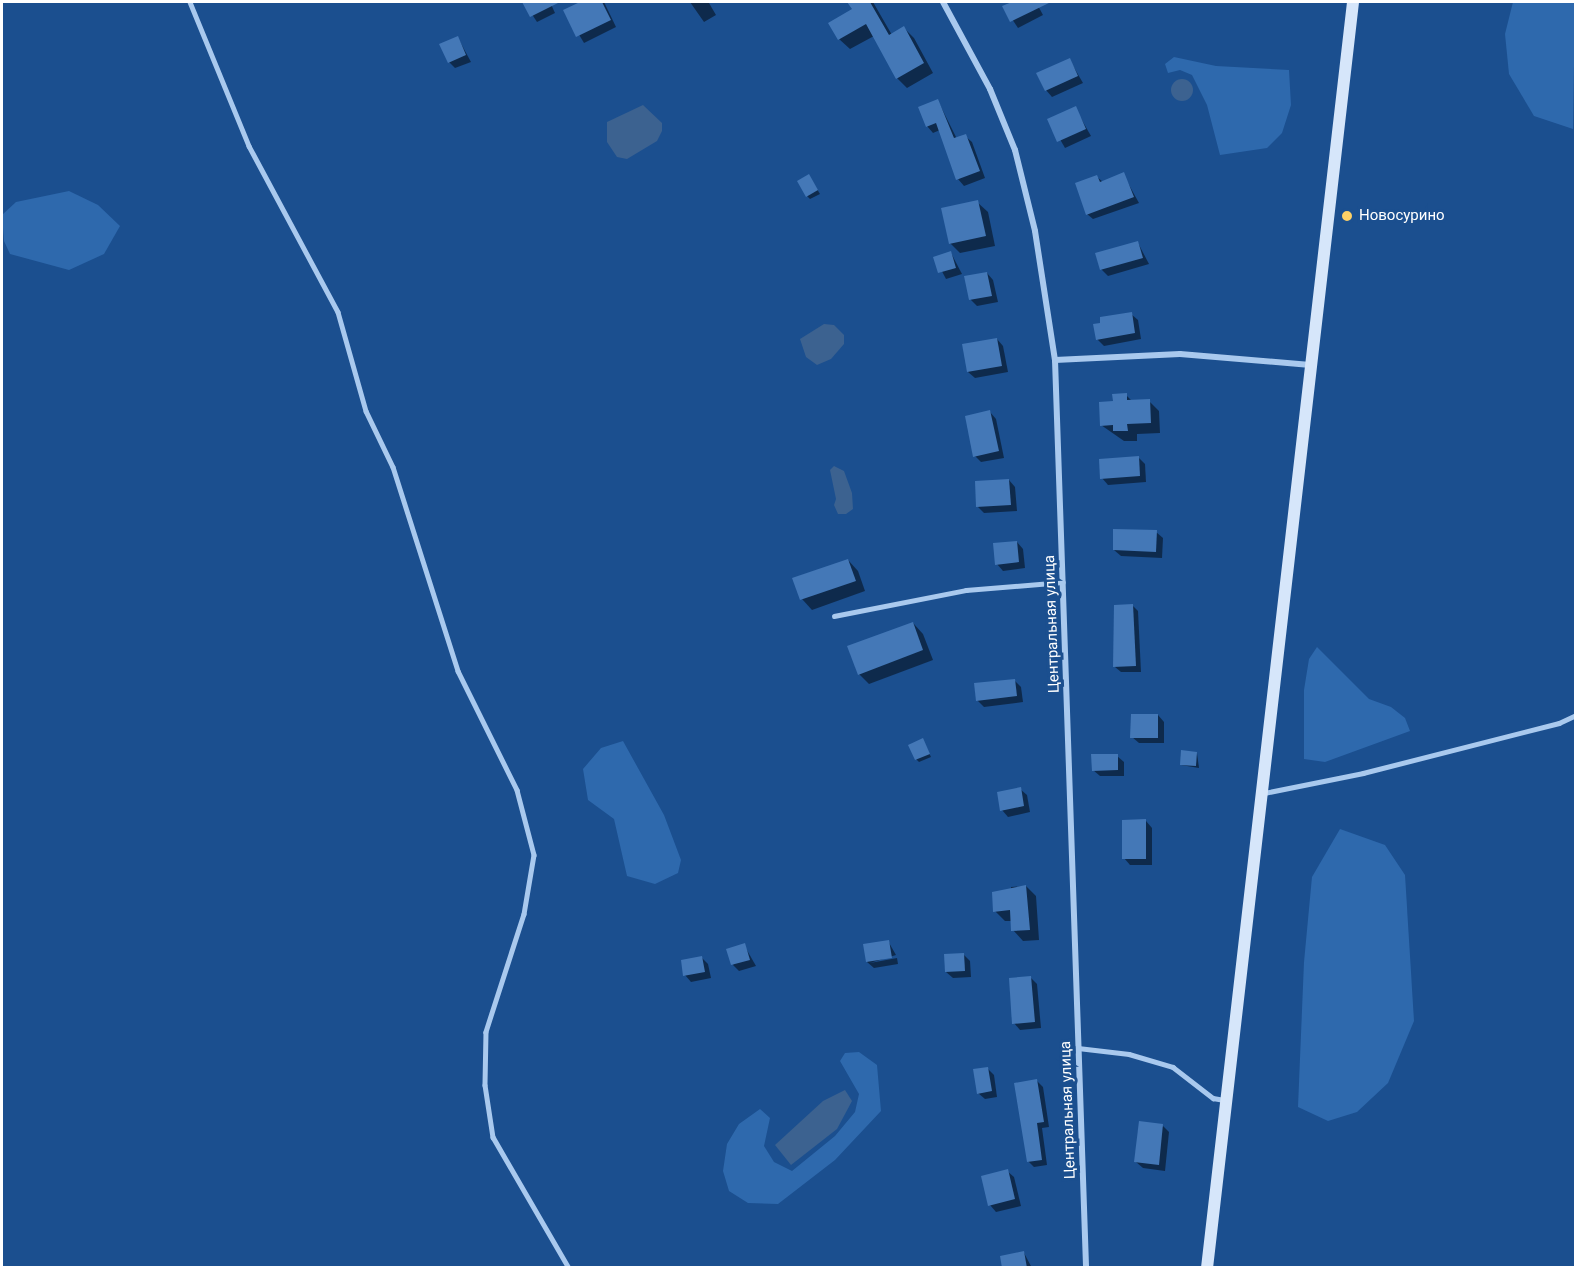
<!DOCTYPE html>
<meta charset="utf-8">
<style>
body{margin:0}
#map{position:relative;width:1577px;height:1269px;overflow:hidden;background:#1b4f8f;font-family:Roboto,sans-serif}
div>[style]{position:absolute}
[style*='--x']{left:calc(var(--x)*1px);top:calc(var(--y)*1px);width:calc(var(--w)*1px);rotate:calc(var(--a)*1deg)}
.green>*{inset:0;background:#2e69ad}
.water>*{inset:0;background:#3c6290}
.round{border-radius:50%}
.shadow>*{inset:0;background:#0007}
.building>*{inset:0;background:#4478b7}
.lane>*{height:4.5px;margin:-2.25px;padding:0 2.25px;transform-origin:2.25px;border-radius:2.25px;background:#a9c9ee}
.street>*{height:6px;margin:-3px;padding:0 3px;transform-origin:3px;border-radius:3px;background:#a9c9ee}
.secondary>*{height:12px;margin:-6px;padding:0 6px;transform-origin:6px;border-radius:6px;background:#d6e6fa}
.dots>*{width:16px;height:16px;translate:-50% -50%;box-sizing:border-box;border:3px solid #1b4f8f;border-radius:50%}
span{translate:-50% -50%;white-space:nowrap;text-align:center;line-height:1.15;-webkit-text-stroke:6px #1b4f8f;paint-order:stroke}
.poi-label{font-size:15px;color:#fff}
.left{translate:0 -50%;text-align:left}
.street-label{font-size:15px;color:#fff}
.frame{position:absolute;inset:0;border:3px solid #fff;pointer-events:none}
</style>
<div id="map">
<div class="green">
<i style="clip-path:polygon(1513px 2px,1575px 2px,1573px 129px,1534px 116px,1509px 74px,1505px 34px)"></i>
<i style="clip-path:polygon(1174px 57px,1216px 66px,1289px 70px,1291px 105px,1282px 133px,1267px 148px,1220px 155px,1207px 105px,1192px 75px,1180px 70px,1168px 73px,1165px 64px)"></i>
<i style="clip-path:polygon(69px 191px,98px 205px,120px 226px,104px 254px,69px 270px,10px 254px,4px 241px,2px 215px,16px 202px)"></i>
<i style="clip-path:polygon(1317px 647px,1369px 699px,1391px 707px,1405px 718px,1410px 731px,1325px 762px,1304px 759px,1304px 690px,1309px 659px)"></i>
<i style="clip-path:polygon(623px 741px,664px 815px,681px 860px,678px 873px,655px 884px,627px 876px,614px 819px,588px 800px,583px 769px,601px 748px)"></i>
<i style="clip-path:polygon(1340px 829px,1385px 845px,1405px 875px,1414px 1021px,1388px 1083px,1357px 1112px,1328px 1121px,1298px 1107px,1304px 962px,1312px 877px)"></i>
<i style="clip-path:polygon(859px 1052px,877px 1065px,881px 1111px,835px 1160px,778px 1204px,748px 1203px,729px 1191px,723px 1171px,727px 1144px,739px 1124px,760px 1109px,770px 1118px,764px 1146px,774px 1162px,792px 1171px,835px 1136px,855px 1112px,859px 1094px,840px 1061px,845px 1053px)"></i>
</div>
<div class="water">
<i class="round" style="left:1171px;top:79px;width:22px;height:22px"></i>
<i style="clip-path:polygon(643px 105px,662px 123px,662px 131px,657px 141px,627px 159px,617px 157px,607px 142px,607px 122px)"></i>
<i style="clip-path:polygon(824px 324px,834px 325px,844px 335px,844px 344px,831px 359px,817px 365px,806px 357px,800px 339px)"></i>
<i style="clip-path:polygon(834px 466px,844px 471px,852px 493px,853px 509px,846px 514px,838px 514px,834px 505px,836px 499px,830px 470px)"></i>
<i style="clip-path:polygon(845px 1090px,852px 1101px,837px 1129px,791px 1165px,775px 1145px,823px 1101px)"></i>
</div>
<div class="shadow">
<i style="clip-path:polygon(524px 2px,550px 2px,555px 13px,537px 22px)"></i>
<i style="clip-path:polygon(584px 2px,604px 2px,616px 27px,584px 43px,565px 11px)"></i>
<i style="clip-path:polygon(690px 2px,713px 2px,709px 3px,716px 15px,704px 22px)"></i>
<i style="clip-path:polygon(849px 2px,873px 2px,892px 35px,904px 28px,914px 38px,933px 73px,907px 88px,897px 78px,874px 36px,850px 49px,839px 39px,854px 10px)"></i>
<i style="clip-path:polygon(1016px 2px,1036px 2px,1043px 15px,1018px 28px,1004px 7px)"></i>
<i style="clip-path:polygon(458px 38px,471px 62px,455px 68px,449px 62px)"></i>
<i style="clip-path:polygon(1069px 59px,1083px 83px,1052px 97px,1046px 90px)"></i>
<i style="clip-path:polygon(938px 101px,957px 139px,965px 136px,972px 142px,985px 178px,964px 186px,958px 179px,940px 130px,933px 133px,927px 126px)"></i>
<i style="clip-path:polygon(1075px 108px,1091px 136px,1065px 148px,1049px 120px)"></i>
<i style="clip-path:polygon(1123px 174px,1139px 203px,1093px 219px,1087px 214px,1097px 177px,1103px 182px)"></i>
<i style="clip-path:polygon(809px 176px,820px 194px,810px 199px,807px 196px)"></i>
<i style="clip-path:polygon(977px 202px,988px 212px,995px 246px,960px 253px,950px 243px)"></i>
<i style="clip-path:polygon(1138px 243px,1149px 264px,1108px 276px,1101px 269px)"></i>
<i style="clip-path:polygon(951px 253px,962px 274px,946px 279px,935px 258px)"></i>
<i style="clip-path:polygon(987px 273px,993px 280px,998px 302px,977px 306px,971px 300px,966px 277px)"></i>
<i style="clip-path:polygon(1131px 314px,1138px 320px,1141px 339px,1104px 346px,1097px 339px)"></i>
<i style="clip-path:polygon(997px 339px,1003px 346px,1008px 372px,975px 378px,968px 372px)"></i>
<i style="clip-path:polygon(1126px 395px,1133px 402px,1149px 401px,1159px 411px,1160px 433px,1137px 434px,1137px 441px,1124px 441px,1101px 425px,1114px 403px)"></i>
<i style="clip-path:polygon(990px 412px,996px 419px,1004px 458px,981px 462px,975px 456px)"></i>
<i style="clip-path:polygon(1139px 458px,1145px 464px,1146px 482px,1108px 485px,1102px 478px)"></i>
<i style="clip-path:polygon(1009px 480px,1015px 487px,1017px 511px,984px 513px,978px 507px)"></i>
<i style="clip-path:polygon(1156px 532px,1163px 538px,1162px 558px,1121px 556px,1114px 550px)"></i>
<i style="clip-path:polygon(1017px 542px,1023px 549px,1025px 568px,1003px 571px,997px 564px)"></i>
<i style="clip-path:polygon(848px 560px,858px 571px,865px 591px,812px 610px,802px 599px,794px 579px)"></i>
<i style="clip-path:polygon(1133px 606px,1138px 611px,1141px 672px,1121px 672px,1115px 667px)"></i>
<i style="clip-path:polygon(913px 623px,923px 634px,933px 660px,869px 684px,859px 674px)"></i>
<i style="clip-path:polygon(1014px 680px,1021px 687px,1023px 702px,984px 707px,977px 700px)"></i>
<i style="clip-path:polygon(1158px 715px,1164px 722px,1164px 743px,1139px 743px,1132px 737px)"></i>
<i style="clip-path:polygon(923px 740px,931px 757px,919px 762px,916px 759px)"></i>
<i style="clip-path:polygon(1197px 753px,1199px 768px,1181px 765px)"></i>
<i style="clip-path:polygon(1117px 756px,1124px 762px,1124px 776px,1100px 776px,1093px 770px)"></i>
<i style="clip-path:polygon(1020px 789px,1027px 795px,1030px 812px,1008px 817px,1002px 810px)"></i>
<i style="clip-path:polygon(1146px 821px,1152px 828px,1152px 865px,1130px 865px,1124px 858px)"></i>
<i style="clip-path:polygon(1026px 886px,1036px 896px,1039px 940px,1023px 941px,1013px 930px,1012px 921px,1005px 921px,995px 911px,1011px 892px,1011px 887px)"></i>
<i style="clip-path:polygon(888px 941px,896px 955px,870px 963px,897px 958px,898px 964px,874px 968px,867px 962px)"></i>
<i style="clip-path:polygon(744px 945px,756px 966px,739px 971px,733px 965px)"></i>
<i style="clip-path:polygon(963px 954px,970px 961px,971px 977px,953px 978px,946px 972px)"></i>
<i style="clip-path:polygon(702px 958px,708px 964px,711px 978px,691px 982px,685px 975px)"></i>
<i style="clip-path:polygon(1031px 978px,1037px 984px,1041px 1028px,1020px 1030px,1014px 1023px)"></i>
<i style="clip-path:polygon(987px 1068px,994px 1075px,997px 1097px,985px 1099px,978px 1093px)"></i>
<i style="clip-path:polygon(1037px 1081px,1043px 1087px,1049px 1127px,1042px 1128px,1047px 1165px,1034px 1167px,1028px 1161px)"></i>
<i style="clip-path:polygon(1163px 1126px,1169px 1132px,1165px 1171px,1143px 1168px,1136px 1162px)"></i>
<i style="clip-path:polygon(1007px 1171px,1014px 1177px,1021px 1206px,996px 1212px,990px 1205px)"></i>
<i style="clip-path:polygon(1024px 1253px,1032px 1268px,1004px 1268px)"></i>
</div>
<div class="building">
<i style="clip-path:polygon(522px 2px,560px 2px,530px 17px)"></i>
<i style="clip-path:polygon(580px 2px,602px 2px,611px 20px,576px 37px,563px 10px)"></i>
<i style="clip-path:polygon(847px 2px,870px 2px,889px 35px,904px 26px,924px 63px,896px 79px,866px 24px,838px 40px,828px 23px,852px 9px)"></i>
<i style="clip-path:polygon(1012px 2px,1051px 2px,1010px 22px,1002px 6px)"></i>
<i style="clip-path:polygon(458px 36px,466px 55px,448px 63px,439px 44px)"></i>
<i style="clip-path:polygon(1070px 58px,1078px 76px,1045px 91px,1036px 73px)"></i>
<i style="clip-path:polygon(938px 99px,954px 138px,966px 134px,980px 171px,956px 180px,936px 123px,926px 127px,918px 107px)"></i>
<i style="clip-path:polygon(1076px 106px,1086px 129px,1057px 142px,1047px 119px)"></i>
<i style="clip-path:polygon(1124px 172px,1134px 197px,1086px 215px,1075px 183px,1097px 175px,1100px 182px)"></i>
<i style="clip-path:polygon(809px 174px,818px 190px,806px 197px,797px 181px)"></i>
<i style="clip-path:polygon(978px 200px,986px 236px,949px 244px,941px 208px)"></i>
<i style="clip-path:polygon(1138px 241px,1143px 258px,1100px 270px,1095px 253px)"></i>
<i style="clip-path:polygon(951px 251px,956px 268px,938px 273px,933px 257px)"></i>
<i style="clip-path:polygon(987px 272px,992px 296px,969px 300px,964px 276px)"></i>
<i style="clip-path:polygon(1132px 312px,1135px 333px,1096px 340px,1093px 324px,1100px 323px,1100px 317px)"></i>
<i style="clip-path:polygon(997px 338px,1002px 366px,967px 372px,962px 344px)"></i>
<i style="clip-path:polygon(1127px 393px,1127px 400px,1150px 399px,1151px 423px,1127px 424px,1128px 431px,1113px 431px,1113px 425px,1100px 426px,1099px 402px,1113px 401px,1112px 394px)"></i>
<i style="clip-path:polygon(990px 410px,999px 451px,973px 457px,965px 416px)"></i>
<i style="clip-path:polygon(1139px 456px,1140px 476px,1100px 479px,1099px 459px)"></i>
<i style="clip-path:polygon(1009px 479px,1011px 505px,976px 507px,975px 481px)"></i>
<i style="clip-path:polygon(1113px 529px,1157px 530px,1156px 552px,1113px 550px)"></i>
<i style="clip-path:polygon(1017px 541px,1019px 562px,995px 565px,993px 543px)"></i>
<i style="clip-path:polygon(848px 559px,856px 581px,800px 600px,792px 578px)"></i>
<i style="clip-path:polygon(1133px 604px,1136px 666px,1113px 667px,1114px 605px)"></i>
<i style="clip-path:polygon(913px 622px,923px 650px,858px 675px,847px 646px)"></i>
<i style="clip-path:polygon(1015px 679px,1017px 696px,976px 701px,974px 683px)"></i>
<i style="clip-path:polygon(1131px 714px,1158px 714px,1158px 738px,1130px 738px)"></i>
<i style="clip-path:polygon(923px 738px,930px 754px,915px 760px,908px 745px)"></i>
<i style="clip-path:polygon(1181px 750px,1197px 752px,1196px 766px,1180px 765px)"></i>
<i style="clip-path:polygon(1091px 754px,1118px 754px,1118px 770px,1092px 771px)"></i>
<i style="clip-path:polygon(1021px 787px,1024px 806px,1000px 811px,997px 792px)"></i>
<i style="clip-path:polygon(1146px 819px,1146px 859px,1122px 859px,1122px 820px)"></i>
<i style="clip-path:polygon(1026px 885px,1030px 930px,1011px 931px,1010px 910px,993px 912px,992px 892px)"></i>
<i style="clip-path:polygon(889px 940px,892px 958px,866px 962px,863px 944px)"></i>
<i style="clip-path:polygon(745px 943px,750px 960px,731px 965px,726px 949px)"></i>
<i style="clip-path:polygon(964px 953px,965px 971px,945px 972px,944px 954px)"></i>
<i style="clip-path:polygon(702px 956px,705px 972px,683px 976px,681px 960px)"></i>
<i style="clip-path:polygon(1031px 976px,1035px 1022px,1012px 1024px,1009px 978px)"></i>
<i style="clip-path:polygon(988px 1067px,992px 1091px,977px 1094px,973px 1069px)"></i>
<i style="clip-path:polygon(1037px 1079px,1044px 1122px,1037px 1123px,1042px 1160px,1027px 1162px,1014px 1083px)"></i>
<i style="clip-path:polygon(1139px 1121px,1163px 1124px,1159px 1165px,1134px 1162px)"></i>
<i style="clip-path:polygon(1008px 1169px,1015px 1199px,988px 1206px,981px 1176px)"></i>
<i style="clip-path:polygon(1024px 1251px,1027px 1268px,1002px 1268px,1000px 1256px)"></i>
</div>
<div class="lane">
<i style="--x:190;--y:2;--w:156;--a:67.7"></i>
<i style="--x:249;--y:146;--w:188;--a:61.8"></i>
<i style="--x:338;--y:312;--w:103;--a:74.2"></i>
<i style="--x:366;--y:411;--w:62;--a:64.3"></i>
<i style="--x:393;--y:467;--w:214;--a:72.3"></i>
<i style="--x:458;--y:671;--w:133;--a:63.6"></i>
<i style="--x:517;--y:790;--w:67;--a:75.3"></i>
<i style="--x:534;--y:855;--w:60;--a:99.6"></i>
<i style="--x:524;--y:914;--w:124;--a:107.9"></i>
<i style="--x:486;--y:1032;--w:53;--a:91.1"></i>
<i style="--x:485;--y:1085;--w:53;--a:81.3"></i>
<i style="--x:493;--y:1137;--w:151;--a:59.9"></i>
<i style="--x:834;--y:616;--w:135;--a:-11.1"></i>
<i style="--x:966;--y:590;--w:97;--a:-4.7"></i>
<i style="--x:1264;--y:793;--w:101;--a:-11.4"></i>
<i style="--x:1363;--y:773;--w:202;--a:-14.3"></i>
<i style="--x:1559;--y:723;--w:19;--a:-25"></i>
<i style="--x:1078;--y:1048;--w:51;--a:6.7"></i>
<i style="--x:1129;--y:1054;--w:46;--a:16.5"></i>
<i style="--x:1173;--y:1067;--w:51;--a:37.8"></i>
<i style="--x:1213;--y:1098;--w:11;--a:10"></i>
</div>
<div class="street">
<i style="--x:943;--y:2;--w:99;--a:61.6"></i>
<i style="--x:990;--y:89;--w:66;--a:67.7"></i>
<i style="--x:1015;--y:150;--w:83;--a:76.1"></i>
<i style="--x:1035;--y:231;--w:131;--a:81.2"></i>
<i style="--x:1055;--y:360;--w:909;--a:88.04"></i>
<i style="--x:1055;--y:360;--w:125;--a:-2.7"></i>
<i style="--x:1180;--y:354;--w:131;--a:4.8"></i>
</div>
<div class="secondary">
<i style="--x:1207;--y:1268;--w:1274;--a:-83.42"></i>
</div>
<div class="dots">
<i style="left:1347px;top:216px;background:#ffd166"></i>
</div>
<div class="poi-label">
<span class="left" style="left:1359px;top:216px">Новосурино</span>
</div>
<div class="street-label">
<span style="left:1052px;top:624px;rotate:-92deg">Центральная улица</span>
<span style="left:1068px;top:1110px;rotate:-92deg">Центральная улица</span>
</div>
<div class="frame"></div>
</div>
